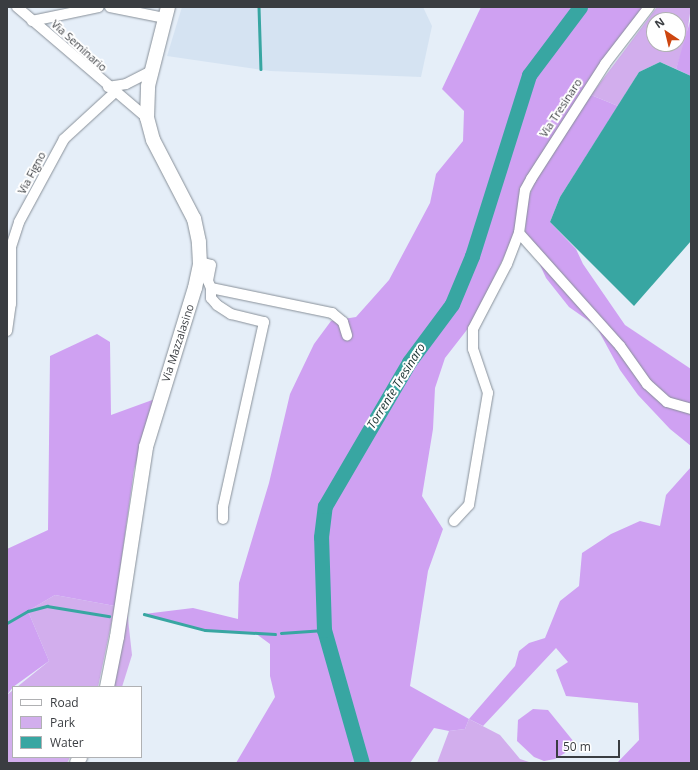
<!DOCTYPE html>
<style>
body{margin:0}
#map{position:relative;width:698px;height:770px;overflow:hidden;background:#e5eef8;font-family:"Open Sans",sans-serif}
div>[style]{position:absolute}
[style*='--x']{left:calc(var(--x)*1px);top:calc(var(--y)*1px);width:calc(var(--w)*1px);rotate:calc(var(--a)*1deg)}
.built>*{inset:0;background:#d5e3f2}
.green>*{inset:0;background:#d2aeed}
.forest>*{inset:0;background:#cfa1f2}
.water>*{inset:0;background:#38a6a2}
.stream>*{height:2.5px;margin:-1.25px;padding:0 1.25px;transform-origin:1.25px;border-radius:1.25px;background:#38a6a2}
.river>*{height:15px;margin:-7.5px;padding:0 7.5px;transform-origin:7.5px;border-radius:7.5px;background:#38a6a2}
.roads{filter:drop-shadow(0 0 1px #889099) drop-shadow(0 0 1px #889099)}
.minor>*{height:10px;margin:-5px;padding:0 5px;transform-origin:5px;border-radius:5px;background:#fff}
.secondary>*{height:14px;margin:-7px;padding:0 7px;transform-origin:7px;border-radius:7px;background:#fff}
span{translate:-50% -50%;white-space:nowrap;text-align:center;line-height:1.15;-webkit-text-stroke:4px #fff;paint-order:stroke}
.street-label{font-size:11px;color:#3a3d41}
.water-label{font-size:12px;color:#223a39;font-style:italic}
.frame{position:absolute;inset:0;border:8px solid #3a3d41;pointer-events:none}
.legend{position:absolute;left:12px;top:686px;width:130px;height:72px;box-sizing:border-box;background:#fff;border:1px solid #b0b1b3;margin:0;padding:5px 7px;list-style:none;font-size:12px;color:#3a3d41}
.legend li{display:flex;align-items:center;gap:8px;height:20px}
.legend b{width:20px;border:1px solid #b0b1b3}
.north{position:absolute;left:646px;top:12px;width:40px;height:40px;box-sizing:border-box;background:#fff;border:1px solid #b0b1b3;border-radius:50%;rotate:325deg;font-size:11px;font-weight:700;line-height:16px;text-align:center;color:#3a3d41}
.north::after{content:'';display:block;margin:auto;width:14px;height:18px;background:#cd4610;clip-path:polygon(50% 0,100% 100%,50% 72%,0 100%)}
.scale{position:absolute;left:556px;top:740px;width:64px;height:18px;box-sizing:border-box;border:2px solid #3a3d41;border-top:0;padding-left:5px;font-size:12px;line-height:14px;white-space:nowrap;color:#3a3d41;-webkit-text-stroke:3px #fff;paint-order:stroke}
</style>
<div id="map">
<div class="built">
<i style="clip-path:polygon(182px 7px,423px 7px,432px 26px,421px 77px,270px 71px,167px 56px)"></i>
</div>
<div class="green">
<i style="clip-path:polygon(evenodd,657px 7px,691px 7px,686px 40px,676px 69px,660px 62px,639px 72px,618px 106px,591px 95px,657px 7px,654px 20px,678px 20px,678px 44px,654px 44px,654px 20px)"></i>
<i style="clip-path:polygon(55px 595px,115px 606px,98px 687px,17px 687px,49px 661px,28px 611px)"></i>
<i style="clip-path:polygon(127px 610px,132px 655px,122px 687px,110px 687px)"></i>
<i style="clip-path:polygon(13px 690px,13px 757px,70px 757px,67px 763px,7px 763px,7px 695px)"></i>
<i style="clip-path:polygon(469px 719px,500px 735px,520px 759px,532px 763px,437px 763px,449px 731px,465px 729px)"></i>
</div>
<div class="forest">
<i style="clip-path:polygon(481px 7px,644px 7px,524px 181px,514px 236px,473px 322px,445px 358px,435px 388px,433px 429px,422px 496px,443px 529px,428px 571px,410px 686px,469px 719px,515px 666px,519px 651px,529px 643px,545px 638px,560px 601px,579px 586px,582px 553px,611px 534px,640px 521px,660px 526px,666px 495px,691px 467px,691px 763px,617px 763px,639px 740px,638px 703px,566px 696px,556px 670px,568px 662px,556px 648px,483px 726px,469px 719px,465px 729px,449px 731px,434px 728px,410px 763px,236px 763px,275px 697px,270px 676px,270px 644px,255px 633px,205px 630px,144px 614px,193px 608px,238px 619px,239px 583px,269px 483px,290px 394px,314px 344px,331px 321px,356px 317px,389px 280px,430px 203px,436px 174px,463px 141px,464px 111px,442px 89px)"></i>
<i style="clip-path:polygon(691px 18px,691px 76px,676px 69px)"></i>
<i style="clip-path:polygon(591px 95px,618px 106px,560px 197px,550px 222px,576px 249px,583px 264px,625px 325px,691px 369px,691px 446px,670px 429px,638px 395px,620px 370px,596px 326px,569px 307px,546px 278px,525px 232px,527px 200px,536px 179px)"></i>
<i style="clip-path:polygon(97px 334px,110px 342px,111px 415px,155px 399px,134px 470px,115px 606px,55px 595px,28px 611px,49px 661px,13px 687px,7px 695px,7px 549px,48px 530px,50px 356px)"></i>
<i style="clip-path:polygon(533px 709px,548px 710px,574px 742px,565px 753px,555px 759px,544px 761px,534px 757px,517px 741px,518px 720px)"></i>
</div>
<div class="water">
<i style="clip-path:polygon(660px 62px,691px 76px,691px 241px,634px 306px,550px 222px,560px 197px,639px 72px)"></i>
</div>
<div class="stream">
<i style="--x:259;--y:7;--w:62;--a:88.2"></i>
<i style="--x:144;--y:614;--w:63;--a:14.7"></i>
<i style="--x:205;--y:630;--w:70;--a:3.3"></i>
<i style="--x:7;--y:623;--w:24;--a:-30"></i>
<i style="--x:28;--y:611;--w:20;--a:-15"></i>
<i style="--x:47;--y:606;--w:63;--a:9.2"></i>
<i style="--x:281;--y:633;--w:43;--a:-4"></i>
</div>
<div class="river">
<i style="--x:362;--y:763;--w:138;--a:-105.9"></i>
<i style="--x:324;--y:630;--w:93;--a:-91.8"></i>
<i style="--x:321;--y:537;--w:31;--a:-83"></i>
<i style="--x:325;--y:506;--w:167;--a:-59.7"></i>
<i style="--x:409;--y:362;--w:72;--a:-53.4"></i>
<i style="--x:452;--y:304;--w:52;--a:-67.4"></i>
<i style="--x:472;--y:256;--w:190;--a:-72.5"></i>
<i style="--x:529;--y:75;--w:85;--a:-53.1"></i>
</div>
<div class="roads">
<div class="minor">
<i style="--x:17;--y:7;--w:171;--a:40.5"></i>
<i style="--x:110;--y:7;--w:55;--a:11.5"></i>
<i style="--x:32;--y:21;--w:68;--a:-11.8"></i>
<i style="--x:108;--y:87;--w:18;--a:-9"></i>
<i style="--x:126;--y:84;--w:28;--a:-27"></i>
<i style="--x:519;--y:233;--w:152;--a:48.2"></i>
<i style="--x:620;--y:346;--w:47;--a:54.6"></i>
<i style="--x:647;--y:384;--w:27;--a:42"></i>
<i style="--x:667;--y:402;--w:25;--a:16"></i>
<i style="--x:200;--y:262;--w:11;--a:15"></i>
<i style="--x:211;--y:265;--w:16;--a:101"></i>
<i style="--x:208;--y:281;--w:8;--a:67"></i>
<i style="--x:211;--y:288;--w:124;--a:11.7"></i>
<i style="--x:332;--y:313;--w:14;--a:39"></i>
<i style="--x:343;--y:322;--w:14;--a:73"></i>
<i style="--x:211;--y:288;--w:10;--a:90"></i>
<i style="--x:211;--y:298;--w:9;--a:49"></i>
<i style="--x:217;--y:305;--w:17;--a:33"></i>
<i style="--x:231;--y:314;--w:34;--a:14"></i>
<i style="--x:264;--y:322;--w:189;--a:102.5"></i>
<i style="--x:223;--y:507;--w:12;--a:90"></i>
<i style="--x:7;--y:331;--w:27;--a:-82"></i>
<i style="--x:11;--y:304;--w:57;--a:-90"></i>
<i style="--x:11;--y:247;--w:26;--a:-72"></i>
<i style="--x:19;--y:222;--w:94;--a:-61.5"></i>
<i style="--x:64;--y:139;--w:68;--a:-42.6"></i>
<i style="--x:454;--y:521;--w:22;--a:-47"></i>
<i style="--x:469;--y:505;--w:114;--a:-80.4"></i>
<i style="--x:488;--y:393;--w:46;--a:-108.8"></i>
<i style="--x:473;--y:349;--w:20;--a:-90"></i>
<i style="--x:473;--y:329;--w:73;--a:-62.4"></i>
<i style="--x:507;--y:264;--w:33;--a:-69"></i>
<i style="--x:519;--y:233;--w:43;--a:-82.1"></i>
<i style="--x:525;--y:190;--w:13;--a:-61"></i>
<i style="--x:531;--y:179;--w:137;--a:-57.2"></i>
<i style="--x:605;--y:64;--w:72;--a:-52.3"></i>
</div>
<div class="secondary">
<i style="--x:107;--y:687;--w:51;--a:-78.7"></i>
<i style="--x:117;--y:637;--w:192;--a:-81.3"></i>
<i style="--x:146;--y:447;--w:166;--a:-72.9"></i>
<i style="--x:195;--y:288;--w:25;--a:-78"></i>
<i style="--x:200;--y:264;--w:22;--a:-93"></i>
<i style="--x:199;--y:242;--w:24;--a:-102"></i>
<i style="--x:194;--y:219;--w:89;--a:-117.4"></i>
<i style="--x:153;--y:140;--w:23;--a:-105"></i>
<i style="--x:147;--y:118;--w:32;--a:-88"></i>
<i style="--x:148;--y:86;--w:81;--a:-75.8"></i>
<i style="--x:77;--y:763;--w:7;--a:-63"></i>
</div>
</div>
<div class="street-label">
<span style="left:79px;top:46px;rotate:42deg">Via Seminario</span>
<span style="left:561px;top:108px;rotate:-57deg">Via Tresinaro</span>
<span style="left:32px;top:173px;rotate:-62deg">Via Figno</span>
<span style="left:178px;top:343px;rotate:-72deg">Via Mazzalasino</span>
</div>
<div class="water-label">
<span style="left:396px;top:386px;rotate:-58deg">Torrente Tresinaro</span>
</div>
<div class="frame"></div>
<ul class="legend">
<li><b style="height:5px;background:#fff"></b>Road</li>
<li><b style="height:11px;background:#d2aeed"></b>Park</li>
<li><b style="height:11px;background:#38a6a2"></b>Water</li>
</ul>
<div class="north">N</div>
<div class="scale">50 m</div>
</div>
